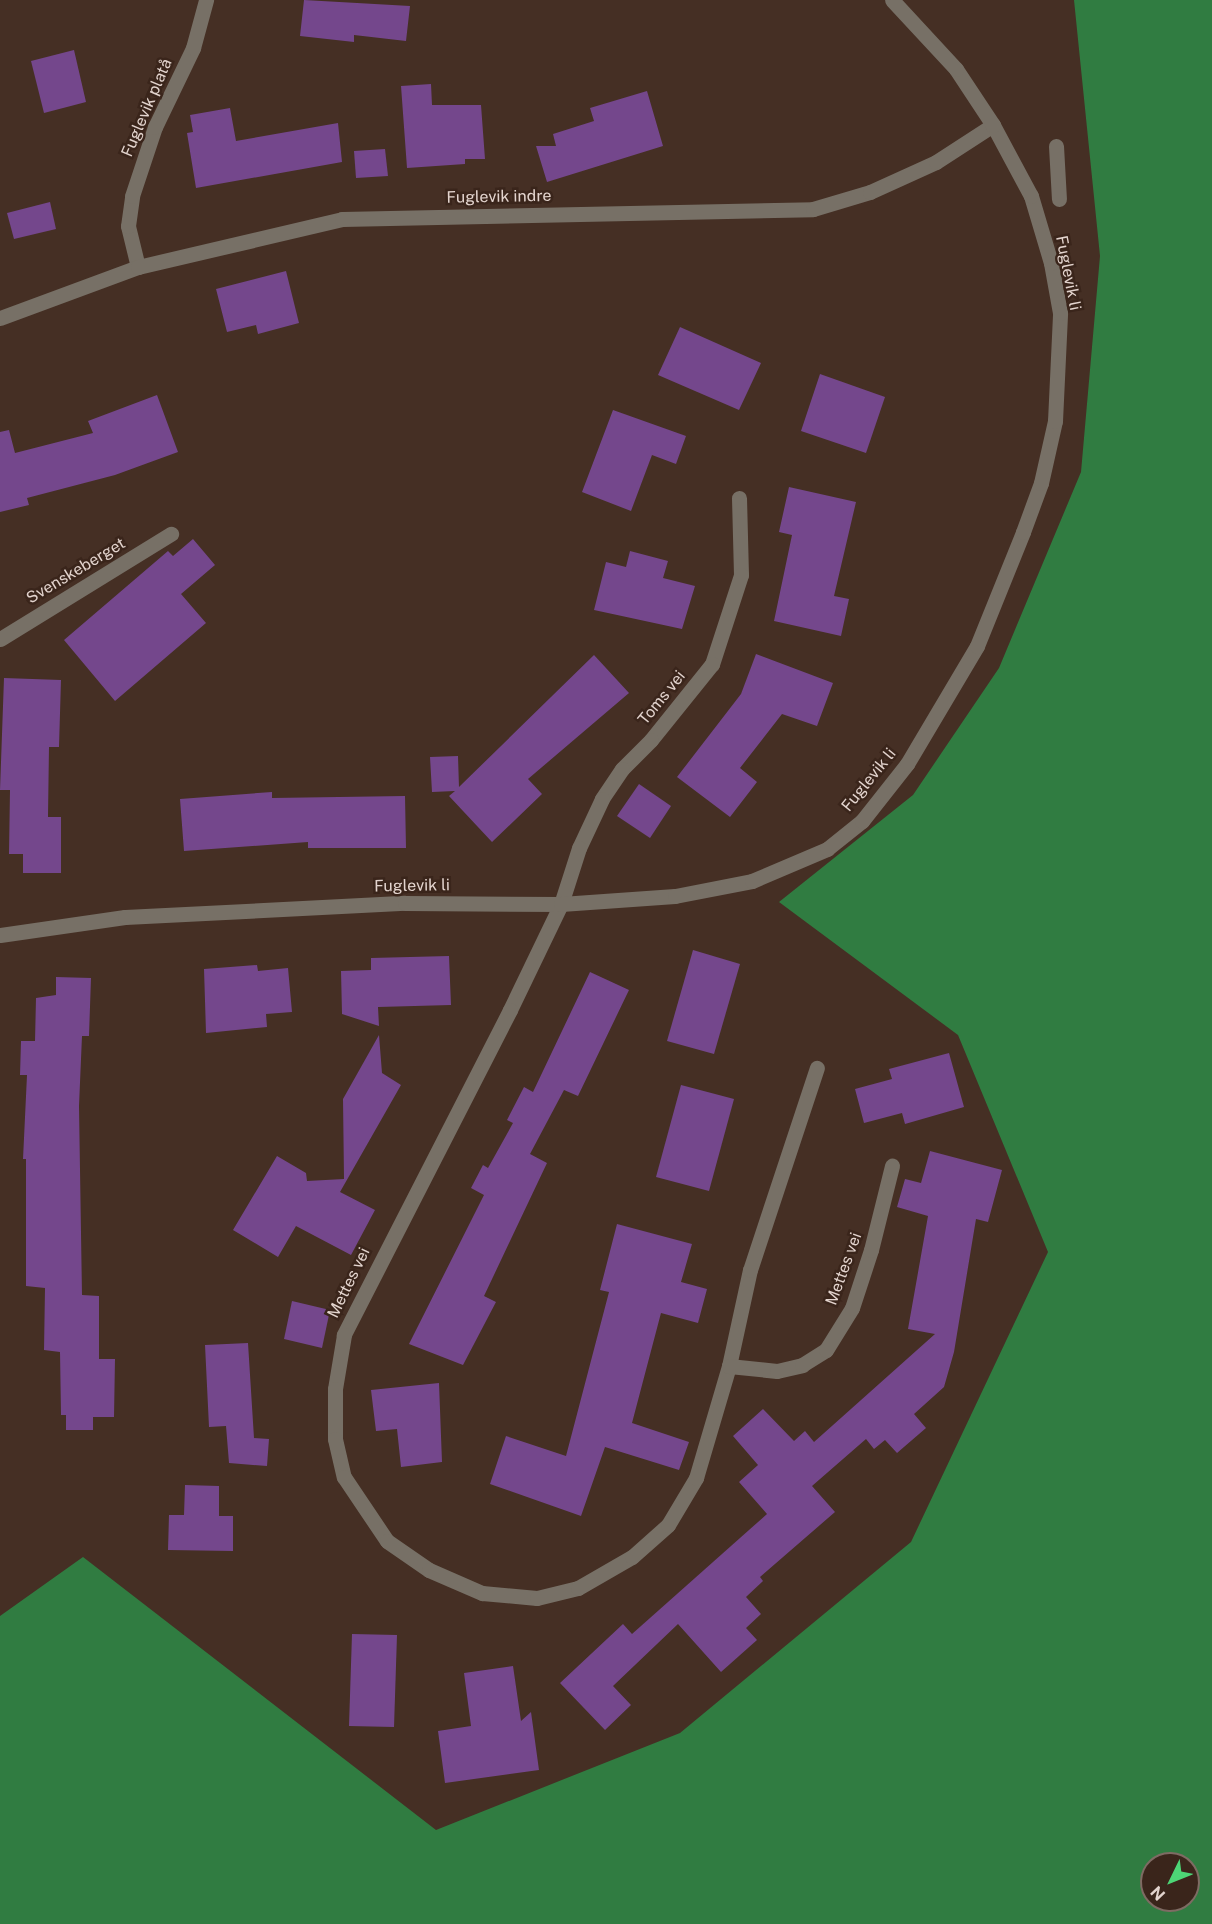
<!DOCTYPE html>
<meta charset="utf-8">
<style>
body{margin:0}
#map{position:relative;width:1212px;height:1924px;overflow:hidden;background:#452f24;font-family:"Public Sans",sans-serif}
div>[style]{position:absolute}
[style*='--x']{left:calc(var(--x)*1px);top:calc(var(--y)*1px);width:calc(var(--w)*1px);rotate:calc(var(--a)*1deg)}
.forest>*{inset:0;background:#307c41}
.building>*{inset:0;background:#74478c}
.minor>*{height:15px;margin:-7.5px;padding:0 7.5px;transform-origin:7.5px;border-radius:7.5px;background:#777066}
span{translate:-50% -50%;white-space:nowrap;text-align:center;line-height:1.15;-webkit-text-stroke:5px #3a251b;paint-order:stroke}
.street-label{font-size:16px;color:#e3d4ce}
.north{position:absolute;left:1140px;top:1852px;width:60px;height:60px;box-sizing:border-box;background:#3a251b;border:2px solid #7e6b63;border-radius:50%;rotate:227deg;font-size:16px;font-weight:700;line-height:24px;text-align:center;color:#e3d4ce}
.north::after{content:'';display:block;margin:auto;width:21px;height:27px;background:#4dd676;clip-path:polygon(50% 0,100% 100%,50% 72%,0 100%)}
</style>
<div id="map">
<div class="forest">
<i style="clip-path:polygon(evenodd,1074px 0,1212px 0,1212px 1924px,0 1924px,0 1616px,83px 1557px,436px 1830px,680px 1733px,911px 1542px,1048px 1252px,958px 1035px,779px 902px,913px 795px,999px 668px,1081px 472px,1100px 256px,1074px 0,1152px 1864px,1188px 1864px,1188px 1900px,1152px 1900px,1152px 1864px)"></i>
</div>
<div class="building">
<i style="clip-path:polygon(304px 0,410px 6px,406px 41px,354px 35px,354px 42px,300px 36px)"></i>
<i style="clip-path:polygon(74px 50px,86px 102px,44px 113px,31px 61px)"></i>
<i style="clip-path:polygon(431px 84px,432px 105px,481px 105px,485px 159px,465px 159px,465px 164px,407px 168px,401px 86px)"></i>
<i style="clip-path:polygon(647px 91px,663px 146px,547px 182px,536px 146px,556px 146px,553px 134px,594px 121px,590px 108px)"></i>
<i style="clip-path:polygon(230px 108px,236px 141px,338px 123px,342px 162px,196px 188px,187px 133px,193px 132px,190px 115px)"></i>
<i style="clip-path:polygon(385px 149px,388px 176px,356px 178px,354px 151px)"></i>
<i style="clip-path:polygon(50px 202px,56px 229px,14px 239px,7px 213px)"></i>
<i style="clip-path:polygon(286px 271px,299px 323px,258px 334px,256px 325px,227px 332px,216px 289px)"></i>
<i style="clip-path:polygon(680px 327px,761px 363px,739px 410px,658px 375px)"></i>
<i style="clip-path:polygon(820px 374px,885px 397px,866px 453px,801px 431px)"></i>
<i style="clip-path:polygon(157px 395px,178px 452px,115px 475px,27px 498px,29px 505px,0 512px,0 432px,9px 430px,15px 453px,93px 433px,88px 421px)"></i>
<i style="clip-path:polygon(613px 410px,686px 436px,676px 464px,652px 455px,631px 511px,582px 492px)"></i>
<i style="clip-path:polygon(789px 487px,856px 502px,834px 596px,849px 599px,841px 636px,774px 621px,792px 535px,779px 532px)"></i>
<i style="clip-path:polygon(193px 539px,215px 565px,181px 594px,206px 623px,115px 701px,64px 640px,168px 551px,173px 556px)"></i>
<i style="clip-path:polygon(630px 551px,668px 561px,663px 578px,695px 586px,682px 629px,594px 610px,606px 562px,626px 567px)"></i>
<i style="clip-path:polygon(756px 654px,833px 683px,817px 726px,782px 714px,740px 768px,757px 782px,730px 817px,677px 777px,741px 694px)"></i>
<i style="clip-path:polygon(594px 655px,629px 693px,528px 779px,542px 794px,492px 842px,449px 796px,455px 791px,432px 792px,430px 757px,458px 756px,459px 787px)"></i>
<i style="clip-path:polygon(4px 678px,61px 680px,59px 747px,49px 747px,48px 817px,61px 817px,61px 873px,23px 873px,23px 854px,9px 854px,10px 790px,0 790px)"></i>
<i style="clip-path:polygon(639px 784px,671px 806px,650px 838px,617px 816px)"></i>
<i style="clip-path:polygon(272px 792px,272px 798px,405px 796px,406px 848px,308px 848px,308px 842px,184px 851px,180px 799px)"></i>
<i style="clip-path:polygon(693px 950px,740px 964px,714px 1054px,667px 1041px)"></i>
<i style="clip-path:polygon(449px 956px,451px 1005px,378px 1007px,379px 1026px,342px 1014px,341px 971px,371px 970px,371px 958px)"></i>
<i style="clip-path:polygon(257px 965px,258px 971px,288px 968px,292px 1012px,266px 1014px,267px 1027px,206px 1033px,204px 969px)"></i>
<i style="clip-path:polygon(590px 972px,629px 990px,578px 1096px,564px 1090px,530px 1154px,547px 1163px,484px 1296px,496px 1302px,463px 1365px,409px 1344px,484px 1195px,471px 1188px,483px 1165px,488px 1168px,513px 1123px,507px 1120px,524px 1087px,533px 1092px)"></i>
<i style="clip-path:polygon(56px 977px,91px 978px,89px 1036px,82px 1036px,79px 1106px,82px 1295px,99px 1296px,99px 1359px,115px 1359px,114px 1417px,93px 1417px,93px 1430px,66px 1430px,66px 1415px,61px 1415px,60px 1352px,44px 1350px,45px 1288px,26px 1286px,26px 1159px,23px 1159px,27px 1075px,20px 1075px,21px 1041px,35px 1041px,36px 998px,56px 995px)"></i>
<i style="clip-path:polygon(379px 1035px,382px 1073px,401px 1085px,340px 1192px,375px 1210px,351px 1255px,296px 1226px,278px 1257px,233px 1230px,277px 1156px,306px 1173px,307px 1181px,344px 1179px,343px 1099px)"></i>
<i style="clip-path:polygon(949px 1053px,964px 1107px,905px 1124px,902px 1113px,864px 1123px,855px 1089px,892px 1079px,889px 1069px)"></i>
<i style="clip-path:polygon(681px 1085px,734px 1099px,709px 1191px,656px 1177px)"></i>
<i style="clip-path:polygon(930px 1151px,1002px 1170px,988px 1222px,976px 1219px,954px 1352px,944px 1387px,914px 1414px,926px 1428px,897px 1453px,885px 1440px,874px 1449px,866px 1439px,812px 1486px,835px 1512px,760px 1577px,763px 1581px,746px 1597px,761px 1614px,746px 1628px,757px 1640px,721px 1672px,678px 1624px,613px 1686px,631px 1705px,605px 1730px,560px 1683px,623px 1624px,632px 1634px,767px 1514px,739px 1482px,758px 1465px,733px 1436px,763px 1409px,794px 1441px,805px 1431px,814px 1442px,935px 1334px,908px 1329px,928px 1216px,897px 1207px,905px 1179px,921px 1183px)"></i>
<i style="clip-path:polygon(617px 1224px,692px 1244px,681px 1282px,707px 1289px,698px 1323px,661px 1313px,632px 1423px,689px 1442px,679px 1470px,605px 1447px,581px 1516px,490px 1484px,506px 1436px,566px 1456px,609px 1292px,600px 1290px)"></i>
<i style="clip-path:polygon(292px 1301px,330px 1310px,322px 1348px,284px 1339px)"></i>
<i style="clip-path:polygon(248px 1343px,254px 1438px,269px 1439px,267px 1466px,229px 1463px,226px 1426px,209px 1427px,205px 1345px)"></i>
<i style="clip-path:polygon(439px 1383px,442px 1462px,401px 1467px,397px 1429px,376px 1431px,371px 1390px)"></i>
<i style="clip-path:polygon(185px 1485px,219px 1486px,219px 1516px,233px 1516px,233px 1551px,168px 1550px,169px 1515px,184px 1515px)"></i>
<i style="clip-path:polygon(352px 1634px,397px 1635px,394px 1727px,349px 1726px)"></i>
<i style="clip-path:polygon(513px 1666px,521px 1721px,531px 1712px,539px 1770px,445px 1783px,438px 1731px,471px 1726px,464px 1673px)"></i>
</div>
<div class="minor">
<i style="--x:1056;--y:146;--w:53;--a:86.8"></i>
<i style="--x:138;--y:267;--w:42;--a:-103.7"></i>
<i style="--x:128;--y:226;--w:30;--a:-82"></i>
<i style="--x:132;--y:196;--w:73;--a:-71.6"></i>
<i style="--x:155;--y:127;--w:88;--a:-64.3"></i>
<i style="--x:193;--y:48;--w:50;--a:-74.8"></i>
<i style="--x:0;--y:318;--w:147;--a:-20.3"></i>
<i style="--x:138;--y:267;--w:210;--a:-13.2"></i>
<i style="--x:342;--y:219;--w:471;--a:-1.2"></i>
<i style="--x:813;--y:209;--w:59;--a:-16.6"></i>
<i style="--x:870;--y:192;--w:72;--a:-24.4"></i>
<i style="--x:936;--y:162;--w:68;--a:-33"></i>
<i style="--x:739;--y:498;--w:77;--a:88.5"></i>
<i style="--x:741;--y:575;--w:94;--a:108"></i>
<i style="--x:712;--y:664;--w:97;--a:128.8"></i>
<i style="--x:651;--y:740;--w:41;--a:135"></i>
<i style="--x:622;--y:769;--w:36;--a:124"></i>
<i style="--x:602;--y:799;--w:54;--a:115.1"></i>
<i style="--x:579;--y:848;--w:59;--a:107.8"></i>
<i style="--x:561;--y:904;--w:118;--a:115.7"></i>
<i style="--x:510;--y:1010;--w:365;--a:117.1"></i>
<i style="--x:344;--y:1335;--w:55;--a:99.5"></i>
<i style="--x:335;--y:1389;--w:50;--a:90"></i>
<i style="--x:335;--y:1439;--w:39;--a:77"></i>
<i style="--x:344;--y:1477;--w:77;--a:56.1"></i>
<i style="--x:387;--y:1541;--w:51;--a:34.6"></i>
<i style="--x:429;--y:1570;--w:58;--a:23.5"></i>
<i style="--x:482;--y:1593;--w:55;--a:5.2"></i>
<i style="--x:537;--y:1598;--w:42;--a:-13.7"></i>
<i style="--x:578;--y:1588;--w:62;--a:-29.9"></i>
<i style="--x:632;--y:1557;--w:48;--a:-41.6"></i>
<i style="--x:668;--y:1525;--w:55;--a:-59.2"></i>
<i style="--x:696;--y:1478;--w:117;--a:-73.6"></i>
<i style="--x:729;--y:1366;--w:98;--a:-77.7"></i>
<i style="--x:750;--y:1270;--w:213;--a:-71.7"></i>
<i style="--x:0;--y:639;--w:201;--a:-31.6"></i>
<i style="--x:0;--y:935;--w:126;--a:-8.2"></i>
<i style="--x:125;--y:917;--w:280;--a:-2.9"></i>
<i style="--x:405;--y:903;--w:156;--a:0.4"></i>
<i style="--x:561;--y:904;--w:114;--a:-4"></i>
<i style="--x:675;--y:896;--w:78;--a:-11"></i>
<i style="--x:752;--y:881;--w:82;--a:-23.1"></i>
<i style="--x:827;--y:849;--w:45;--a:-38.7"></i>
<i style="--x:862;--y:821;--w:73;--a:-51.7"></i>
<i style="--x:907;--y:764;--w:137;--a:-59.3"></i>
<i style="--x:977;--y:646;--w:123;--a:-68"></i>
<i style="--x:1023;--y:532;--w:52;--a:-69.8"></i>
<i style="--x:1041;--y:483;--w:64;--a:-77.3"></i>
<i style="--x:1055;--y:421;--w:108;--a:-87.3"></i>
<i style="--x:1060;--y:313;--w:51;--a:-100.2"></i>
<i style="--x:1051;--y:263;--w:70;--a:-106.6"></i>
<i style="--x:1031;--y:196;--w:81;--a:-118.2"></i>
<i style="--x:993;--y:125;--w:67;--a:-123.5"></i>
<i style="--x:956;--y:69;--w:94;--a:-132.8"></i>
<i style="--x:729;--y:1366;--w:48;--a:5.9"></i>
<i style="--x:777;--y:1371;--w:26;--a:-13"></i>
<i style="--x:802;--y:1365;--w:28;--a:-32"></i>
<i style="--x:826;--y:1350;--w:49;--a:-58.2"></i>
<i style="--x:852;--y:1308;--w:61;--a:-71.9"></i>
<i style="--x:871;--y:1250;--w:87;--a:-76"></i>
</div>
<div class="street-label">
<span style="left:147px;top:108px;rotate:-67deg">Fuglevik platå</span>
<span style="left:499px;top:197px;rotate:-1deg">Fuglevik indre</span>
<span style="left:1068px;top:273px;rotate:79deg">Fuglevik li</span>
<span style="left:76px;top:571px;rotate:-31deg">Svenskeberget</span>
<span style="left:662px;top:698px;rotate:-51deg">Toms vei</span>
<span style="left:869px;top:780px;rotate:-51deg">Fuglevik li</span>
<span style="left:412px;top:886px;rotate:-1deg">Fuglevik li</span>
<span style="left:844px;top:1269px;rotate:-70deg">Mettes vei</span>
<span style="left:349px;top:1283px;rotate:-64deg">Mettes vei</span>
</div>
<div class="north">N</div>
</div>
